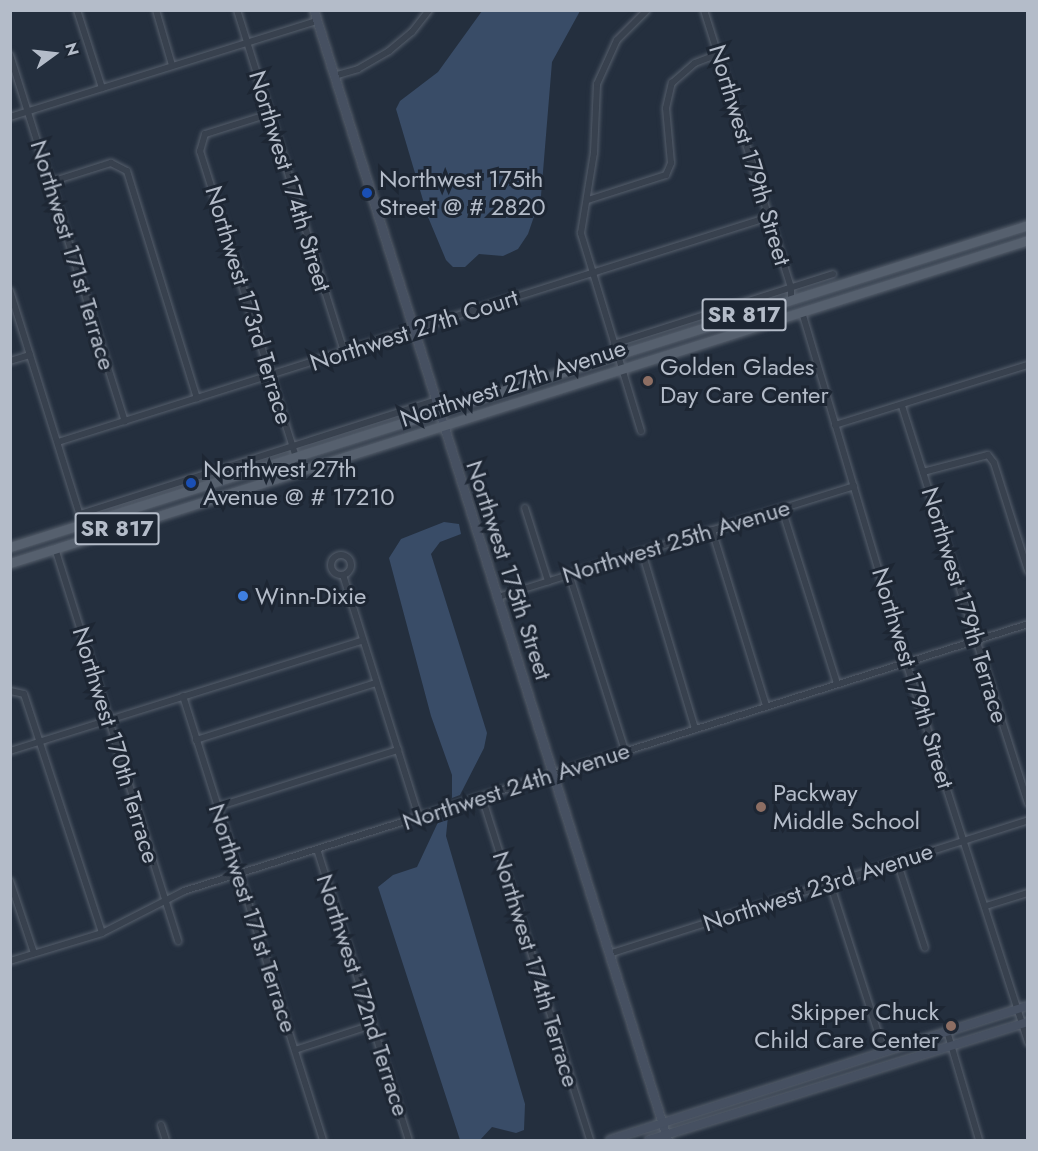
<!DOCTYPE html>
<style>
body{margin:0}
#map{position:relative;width:1038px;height:1151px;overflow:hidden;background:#242f3e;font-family:Jost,sans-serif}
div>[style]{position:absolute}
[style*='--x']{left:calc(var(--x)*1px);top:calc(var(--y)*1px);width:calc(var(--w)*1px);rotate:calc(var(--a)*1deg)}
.water>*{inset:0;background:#394c67}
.roads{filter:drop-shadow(0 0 2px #565f6c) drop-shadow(0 0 2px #565f6c)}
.street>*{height:6px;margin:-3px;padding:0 3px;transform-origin:3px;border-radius:3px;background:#38414e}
.street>.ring{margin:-3px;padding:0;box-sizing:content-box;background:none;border:6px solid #38414e;border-radius:50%}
.secondary>*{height:8px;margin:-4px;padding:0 4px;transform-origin:4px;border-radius:4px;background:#465061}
.primary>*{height:9px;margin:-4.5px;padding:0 4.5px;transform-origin:4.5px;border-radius:4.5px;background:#56606e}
.dots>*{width:16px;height:16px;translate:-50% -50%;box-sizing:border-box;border:3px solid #1d2633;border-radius:50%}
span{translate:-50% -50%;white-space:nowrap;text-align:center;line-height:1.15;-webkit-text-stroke:6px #1d2633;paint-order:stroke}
.shield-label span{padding:2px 4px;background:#1d2633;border:2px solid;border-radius:4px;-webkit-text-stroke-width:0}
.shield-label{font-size:22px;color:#b4bcc9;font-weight:700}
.street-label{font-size:24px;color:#b4bcc9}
.poi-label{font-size:24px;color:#b4bcc9}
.left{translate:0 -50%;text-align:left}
.right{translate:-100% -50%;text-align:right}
.frame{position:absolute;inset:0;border:12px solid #b4bcc9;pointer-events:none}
.north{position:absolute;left:24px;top:24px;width:60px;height:60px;-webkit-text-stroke:4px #1d2633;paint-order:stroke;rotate:75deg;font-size:16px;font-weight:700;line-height:24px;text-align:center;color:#b4bcc9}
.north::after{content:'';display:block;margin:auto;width:21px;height:27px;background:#b4bcc9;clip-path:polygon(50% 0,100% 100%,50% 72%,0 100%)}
</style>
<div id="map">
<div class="water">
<i style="clip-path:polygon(482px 11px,580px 11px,552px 62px,541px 196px,528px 234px,518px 249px,503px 256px,479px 254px,465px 267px,453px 267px,446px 260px,428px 217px,396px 109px,400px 101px,438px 72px)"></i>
<i style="clip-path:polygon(444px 522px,459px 524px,461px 534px,440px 542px,431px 554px,487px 733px,484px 748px,460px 795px,452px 798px,452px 775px,431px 716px,389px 558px,401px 539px)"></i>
<i style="clip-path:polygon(448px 816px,446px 836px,525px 1104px,524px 1130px,516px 1133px,492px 1127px,480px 1140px,460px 1140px,378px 887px,393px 875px,417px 867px,440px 818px)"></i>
</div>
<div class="roads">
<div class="street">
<i style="--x:77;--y:10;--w:82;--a:72.2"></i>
<i style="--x:156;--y:10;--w:57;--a:73.8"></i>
<i style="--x:237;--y:10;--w:358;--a:72.6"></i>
<i style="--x:704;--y:10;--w:290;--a:72.6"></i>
<i style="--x:791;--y:287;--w:14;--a:90"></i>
<i style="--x:10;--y:55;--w:384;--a:72.6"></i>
<i style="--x:334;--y:76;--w:25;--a:-16"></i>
<i style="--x:358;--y:69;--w:36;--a:-30"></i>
<i style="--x:389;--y:51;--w:30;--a:-40"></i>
<i style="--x:412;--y:32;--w:28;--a:-52"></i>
<i style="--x:269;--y:114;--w:67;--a:162.6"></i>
<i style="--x:205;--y:134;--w:18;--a:106"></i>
<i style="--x:200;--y:151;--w:335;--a:72.6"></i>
<i style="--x:10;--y:117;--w:322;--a:-17.4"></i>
<i style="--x:51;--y:182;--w:63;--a:-17.6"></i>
<i style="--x:111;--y:163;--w:18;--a:27"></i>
<i style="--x:127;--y:171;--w:238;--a:72.9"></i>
<i style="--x:588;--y:200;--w:82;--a:-17.8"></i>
<i style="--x:666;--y:175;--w:13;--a:-67"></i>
<i style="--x:671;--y:163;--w:55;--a:-95.2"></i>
<i style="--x:666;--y:108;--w:26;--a:-77"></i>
<i style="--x:672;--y:83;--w:30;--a:-41"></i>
<i style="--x:695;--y:63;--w:25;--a:-21"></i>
<i style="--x:10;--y:291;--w:245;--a:72.7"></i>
<i style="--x:802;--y:312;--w:365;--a:73.5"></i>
<i style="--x:906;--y:662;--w:400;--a:72.2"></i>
<i style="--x:614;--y:344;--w:230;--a:-17.7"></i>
<i style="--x:10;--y:361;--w:21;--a:-17"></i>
<i style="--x:902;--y:406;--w:417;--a:72.4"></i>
<i style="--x:835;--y:425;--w:202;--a:-17.3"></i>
<i style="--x:641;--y:431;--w:207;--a:-106.9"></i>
<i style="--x:581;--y:233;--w:81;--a:-80.8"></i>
<i style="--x:594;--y:153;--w:69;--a:-87.5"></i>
<i style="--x:597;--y:84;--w:48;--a:-65.6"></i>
<i style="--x:617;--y:40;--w:42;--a:-45"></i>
<i style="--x:58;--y:442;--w:746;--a:-17.56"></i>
<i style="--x:923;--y:472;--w:67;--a:-14.7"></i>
<i style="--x:988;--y:455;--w:10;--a:53"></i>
<i style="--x:994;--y:463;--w:113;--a:72.5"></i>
<i style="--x:525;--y:508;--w:77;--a:72.5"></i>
<i style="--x:782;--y:509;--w:182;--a:72.5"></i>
<i style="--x:80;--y:514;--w:373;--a:-17.7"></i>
<i style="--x:712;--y:530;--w:184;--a:72.9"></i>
<i style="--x:55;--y:548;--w:412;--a:72.6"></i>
<i style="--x:642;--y:552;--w:185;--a:73.3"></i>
<i class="ring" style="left:331px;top:555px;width:14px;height:14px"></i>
<i style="--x:569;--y:574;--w:186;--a:72.4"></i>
<i style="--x:343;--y:575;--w:254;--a:72.6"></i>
<i style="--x:498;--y:597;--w:373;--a:-17.3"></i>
<i style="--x:10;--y:691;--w:14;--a:12"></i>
<i style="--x:24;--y:694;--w:251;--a:71.9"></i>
<i style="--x:183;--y:696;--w:466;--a:72.5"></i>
<i style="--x:196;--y:740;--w:189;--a:-17.6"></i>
<i style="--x:10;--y:751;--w:369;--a:-17.4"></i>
<i style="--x:482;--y:797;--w:360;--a:72.5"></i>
<i style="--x:217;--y:807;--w:190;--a:-17.5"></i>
<i style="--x:317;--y:849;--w:305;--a:72.5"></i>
<i style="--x:897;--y:861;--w:91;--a:72.2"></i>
<i style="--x:10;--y:881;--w:76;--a:71.6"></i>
<i style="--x:830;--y:883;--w:176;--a:72.2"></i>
<i style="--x:986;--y:906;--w:44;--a:-17.2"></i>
<i style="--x:609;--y:954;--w:440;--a:-17.7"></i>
<i style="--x:10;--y:961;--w:96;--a:-16.9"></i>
<i style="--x:102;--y:933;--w:92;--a:-27.1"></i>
<i style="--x:184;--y:891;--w:885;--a:-17.55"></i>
<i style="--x:947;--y:1031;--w:114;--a:73.6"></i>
<i style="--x:295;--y:1050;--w:81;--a:-18"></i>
<i style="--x:161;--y:1125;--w:16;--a:72"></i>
</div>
<div class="secondary">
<i style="--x:314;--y:10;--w:1184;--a:72.61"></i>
<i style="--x:610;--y:1140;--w:439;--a:-17.8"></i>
<i style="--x:649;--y:1140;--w:397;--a:-17.3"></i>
</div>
<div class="primary">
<i style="--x:10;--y:547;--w:1068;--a:-17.55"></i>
<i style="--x:10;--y:563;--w:1068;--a:-17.6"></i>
</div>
</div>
<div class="dots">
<i style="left:367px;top:193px;background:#1a4fb4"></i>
<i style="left:648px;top:381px;background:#8d6e63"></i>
<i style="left:191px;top:483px;background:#1a4fb4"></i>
<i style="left:243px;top:596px;background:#3f7fe0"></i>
<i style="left:761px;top:807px;background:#8d6e63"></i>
<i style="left:951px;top:1026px;background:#8d6e63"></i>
</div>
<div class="shield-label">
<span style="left:744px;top:315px">SR 817</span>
<span style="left:117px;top:529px">SR 817</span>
</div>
<div class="street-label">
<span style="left:750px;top:155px;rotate:73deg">Northwest 179th Street</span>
<span style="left:290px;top:181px;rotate:73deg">Northwest 174th Street</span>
<span style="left:73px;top:255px;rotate:73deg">Northwest 171st Terrace</span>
<span style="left:249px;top:305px;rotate:73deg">Northwest 173rd Terrace</span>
<span style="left:414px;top:330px;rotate:-18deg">Northwest 27th Court</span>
<span style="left:513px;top:383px;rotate:-18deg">Northwest 27th Avenue</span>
<span style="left:676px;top:541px;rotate:-17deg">Northwest 25th Avenue</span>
<span style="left:509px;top:570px;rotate:72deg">Northwest 175th Street</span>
<span style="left:965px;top:605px;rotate:73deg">Northwest 179th Terrace</span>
<span style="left:913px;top:678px;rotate:73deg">Northwest 179th Street</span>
<span style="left:116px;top:745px;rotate:73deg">Northwest 170th Terrace</span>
<span style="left:516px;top:786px;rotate:-18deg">Northwest 24th Avenue</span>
<span style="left:818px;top:887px;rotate:-18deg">Northwest 23rd Avenue</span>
<span style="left:253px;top:918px;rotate:72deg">Northwest 171st Terrace</span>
<span style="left:536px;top:969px;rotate:73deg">Northwest 174th Terrace</span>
<span style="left:363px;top:995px;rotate:72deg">Northwest 172nd Terrace</span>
</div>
<div class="poi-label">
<span class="left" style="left:379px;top:193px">Northwest 175th<br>Street @ # 2820</span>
<span class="left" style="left:660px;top:381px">Golden Glades<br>Day Care Center</span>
<span class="left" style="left:203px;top:483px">Northwest 27th<br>Avenue @ # 17210</span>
<span class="left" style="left:255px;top:596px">Winn-Dixie</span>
<span class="left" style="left:773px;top:807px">Packway<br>Middle School</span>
<span class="right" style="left:939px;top:1026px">Skipper Chuck<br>Child Care Center</span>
</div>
<div class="frame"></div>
<div class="north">N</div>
</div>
